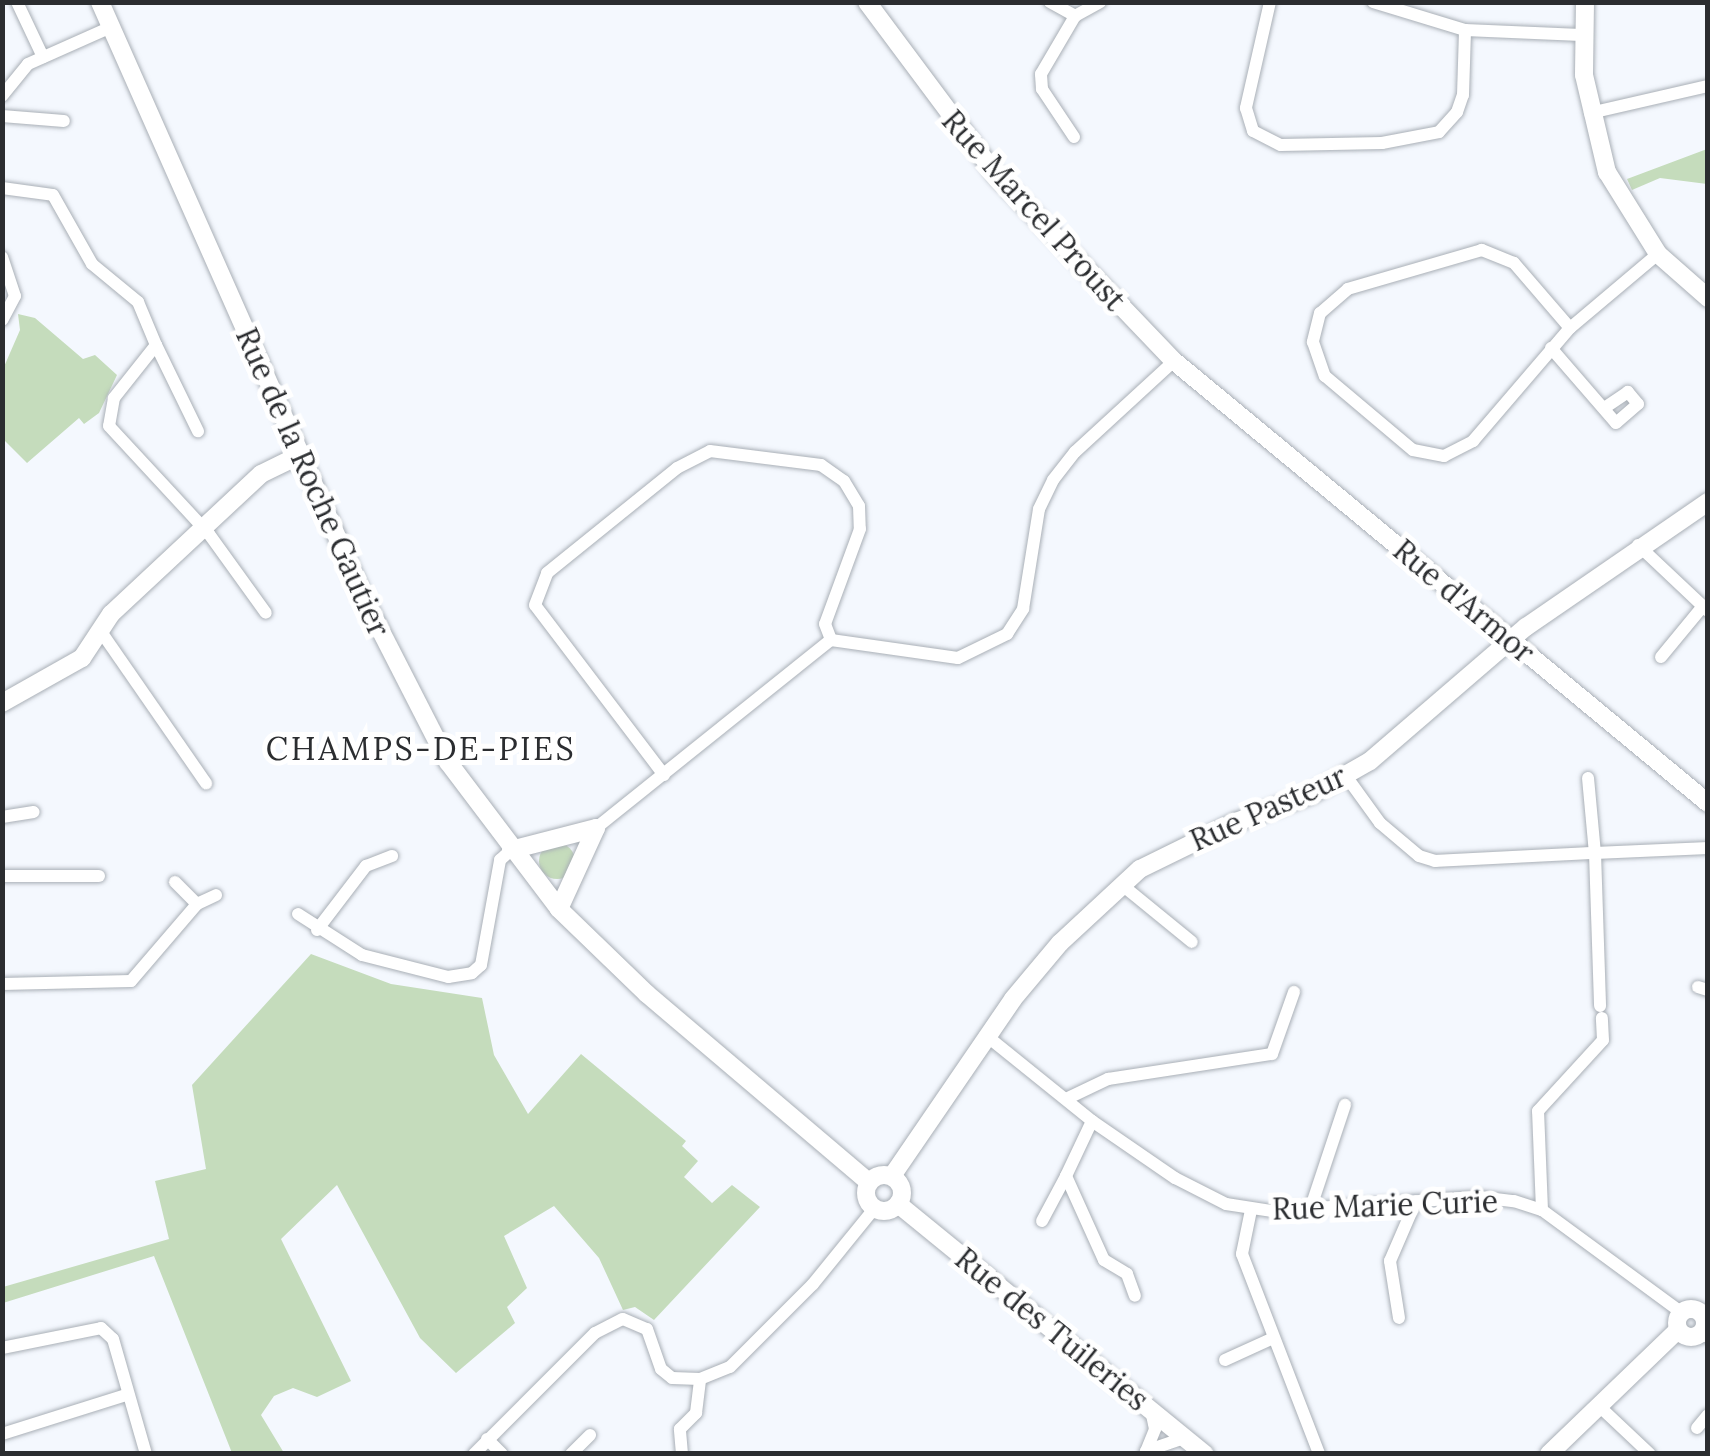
<!DOCTYPE html>
<style>
body{margin:0}
#map{position:relative;width:1710px;height:1456px;overflow:hidden;background:#f4f8fe;font-family:Lora,serif}
div>[style]{position:absolute}
[style*='--x']{left:calc(var(--x)*1px);top:calc(var(--y)*1px);width:calc(var(--w)*1px);rotate:calc(var(--a)*1deg)}
.green>*{inset:0;background:#c5dcbc}
.round{border-radius:50%}
.roads{filter:drop-shadow(0 0 2px #a9afb6) drop-shadow(0 0 2px #a9afb6)}
.street>*{height:12px;margin:-6px;padding:0 6px;transform-origin:6px;border-radius:6px;background:#fff}
.secondary>*{height:18px;margin:-9px;padding:0 9px;transform-origin:9px;border-radius:9px;background:#fff}
.secondary>.ring{margin:-9px;padding:0;box-sizing:content-box;background:none;border:18px solid #fff;border-radius:50%}
span{translate:-50% -50%;white-space:nowrap;text-align:center;line-height:1.15;-webkit-text-stroke:10px #fff;paint-order:stroke}
.street-label{font-size:30px;color:#2b2d30}
.neighbourhood-label{font-size:32px;color:#2b2d30;letter-spacing:2.5px}
.frame{position:absolute;inset:0;border:5px solid #2b2d30;pointer-events:none}
</style>
<div id="map">
<div class="green">
<i style="clip-path:polygon(1707px 149px,1707px 184px,1660px 178px,1632px 190px,1627px 179px)"></i>
<i style="clip-path:polygon(18px 314px,35px 318px,83px 359px,95px 355px,117px 375px,99px 413px,84px 424px,79px 418px,27px 463px,3px 439px,3px 369px,20px 330px)"></i>
<i class="round" style="left:539px;top:843px;width:36px;height:36px"></i>
<i style="clip-path:polygon(311px 954px,391px 984px,482px 998px,494px 1055px,528px 1114px,581px 1054px,686px 1141px,682px 1146px,698px 1161px,684px 1177px,712px 1203px,732px 1185px,760px 1207px,654px 1320px,635px 1307px,623px 1310px,599px 1258px,554px 1206px,504px 1236px,527px 1288px,507px 1307px,515px 1323px,456px 1373px,420px 1338px,337px 1185px,281px 1239px,351px 1381px,317px 1397px,293px 1388px,274px 1396px,261px 1415px,284px 1453px,232px 1453px,154px 1256px,3px 1303px,3px 1287px,169px 1239px,155px 1181px,206px 1169px,192px 1085px)"></i>
</div>
<div class="roads">
<div class="street">
<i style="--x:17;--y:2;--w:61;--a:64.7"></i>
<i style="--x:1050;--y:2;--w:29;--a:29"></i>
<i style="--x:1270;--y:2;--w:109;--a:102.8"></i>
<i style="--x:1246;--y:108;--w:24;--a:73"></i>
<i style="--x:1253;--y:131;--w:31;--a:27"></i>
<i style="--x:1281;--y:145;--w:101;--a:-1.1"></i>
<i style="--x:1382;--y:143;--w:58;--a:-10.9"></i>
<i style="--x:1439;--y:132;--w:27;--a:-48"></i>
<i style="--x:1457;--y:112;--w:18;--a:-71"></i>
<i style="--x:1463;--y:95;--w:65;--a:-88.2"></i>
<i style="--x:1373;--y:2;--w:96;--a:16.9"></i>
<i style="--x:1465;--y:30;--w:116;--a:2.5"></i>
<i style="--x:2;--y:96;--w:41;--a:-50.9"></i>
<i style="--x:28;--y:64;--w:91;--a:-24"></i>
<i style="--x:1590;--y:113;--w:121;--a:-12.9"></i>
<i style="--x:2;--y:116;--w:62;--a:4.6"></i>
<i style="--x:1074;--y:137;--w:58;--a:-123.7"></i>
<i style="--x:1042;--y:89;--w:15;--a:-94"></i>
<i style="--x:1041;--y:74;--w:67;--a:-59.6"></i>
<i style="--x:1075;--y:16;--w:29;--a:-29"></i>
<i style="--x:2;--y:188;--w:51;--a:7.8"></i>
<i style="--x:53;--y:195;--w:79;--a:60.5"></i>
<i style="--x:92;--y:264;--w:60;--a:39.6"></i>
<i style="--x:138;--y:302;--w:47;--a:67.3"></i>
<i style="--x:156;--y:345;--w:68;--a:128.4"></i>
<i style="--x:114;--y:398;--w:28;--a:100"></i>
<i style="--x:109;--y:426;--w:147;--a:47.2"></i>
<i style="--x:209;--y:534;--w:97;--a:54.2"></i>
<i style="--x:2;--y:257;--w:41;--a:71.6"></i>
<i style="--x:15;--y:296;--w:27;--a:118"></i>
<i style="--x:1570;--y:328;--w:86;--a:-130.7"></i>
<i style="--x:1514;--y:263;--w:35;--a:-158"></i>
<i style="--x:1482;--y:250;--w:140;--a:163.8"></i>
<i style="--x:1348;--y:289;--w:37;--a:139"></i>
<i style="--x:1320;--y:313;--w:30;--a:104"></i>
<i style="--x:1313;--y:342;--w:36;--a:71"></i>
<i style="--x:1325;--y:376;--w:115;--a:40.1"></i>
<i style="--x:1413;--y:450;--w:32;--a:11"></i>
<i style="--x:1444;--y:456;--w:33;--a:-27"></i>
<i style="--x:1473;--y:441;--w:149;--a:-49.4"></i>
<i style="--x:1570;--y:328;--w:115;--a:-40.1"></i>
<i style="--x:156;--y:345;--w:96;--a:64"></i>
<i style="--x:1551;--y:348;--w:99;--a:49.1"></i>
<i style="--x:1616;--y:423;--w:29;--a:-41"></i>
<i style="--x:1638;--y:404;--w:16;--a:-130"></i>
<i style="--x:1628;--y:392;--w:29;--a:146"></i>
<i style="--x:1638;--y:545;--w:96;--a:43.3"></i>
<i style="--x:102;--y:633;--w:183;--a:55.3"></i>
<i style="--x:1661;--y:657;--w:66;--a:-50.5"></i>
<i style="--x:664;--y:775;--w:213;--a:-127.2"></i>
<i style="--x:535;--y:605;--w:34;--a:-69"></i>
<i style="--x:547;--y:573;--w:167;--a:-38.9"></i>
<i style="--x:677;--y:468;--w:37;--a:-27"></i>
<i style="--x:710;--y:451;--w:112;--a:7.2"></i>
<i style="--x:821;--y:465;--w:28;--a:35"></i>
<i style="--x:844;--y:481;--w:29;--a:59"></i>
<i style="--x:859;--y:506;--w:23;--a:88"></i>
<i style="--x:860;--y:529;--w:101;--a:110.2"></i>
<i style="--x:825;--y:624;--w:17;--a:69"></i>
<i style="--x:1346;--y:776;--w:58;--a:54.1"></i>
<i style="--x:1380;--y:823;--w:51;--a:40.2"></i>
<i style="--x:1419;--y:856;--w:17;--a:17"></i>
<i style="--x:1435;--y:861;--w:160;--a:-2.9"></i>
<i style="--x:1595;--y:853;--w:153;--a:88.1"></i>
<i style="--x:1588;--y:778;--w:75;--a:84.7"></i>
<i style="--x:1595;--y:853;--w:113;--a:-2.5"></i>
<i style="--x:2;--y:817;--w:32;--a:-9"></i>
<i style="--x:596;--y:828;--w:301;--a:-38.7"></i>
<i style="--x:831;--y:640;--w:128;--a:8.1"></i>
<i style="--x:958;--y:658;--w:55;--a:-26.1"></i>
<i style="--x:1007;--y:634;--w:30;--a:-57"></i>
<i style="--x:1023;--y:609;--w:101;--a:-80.9"></i>
<i style="--x:1039;--y:509;--w:32;--a:-64"></i>
<i style="--x:1053;--y:480;--w:36;--a:-52"></i>
<i style="--x:1075;--y:452;--w:134;--a:-42.6"></i>
<i style="--x:2;--y:876;--w:97;--a:0"></i>
<i style="--x:175;--y:882;--w:31;--a:45"></i>
<i style="--x:1122;--y:885;--w:90;--a:39.2"></i>
<i style="--x:298;--y:914;--w:76;--a:32.6"></i>
<i style="--x:362;--y:955;--w:89;--a:14.3"></i>
<i style="--x:448;--y:977;--w:24;--a:-9"></i>
<i style="--x:472;--y:973;--w:12;--a:-42"></i>
<i style="--x:481;--y:965;--w:107;--a:-79.7"></i>
<i style="--x:500;--y:860;--w:15;--a:-42"></i>
<i style="--x:317;--y:930;--w:81;--a:-52.6"></i>
<i style="--x:366;--y:866;--w:28;--a:-21"></i>
<i style="--x:2;--y:984;--w:129;--a:-1.3"></i>
<i style="--x:131;--y:981;--w:101;--a:-49.4"></i>
<i style="--x:197;--y:904;--w:21;--a:-25"></i>
<i style="--x:1698;--y:987;--w:10;--a:17"></i>
<i style="--x:988;--y:1037;--w:134;--a:38.9"></i>
<i style="--x:1092;--y:1121;--w:101;--a:34.5"></i>
<i style="--x:1175;--y:1178;--w:57;--a:27"></i>
<i style="--x:1226;--y:1204;--w:47;--a:8.7"></i>
<i style="--x:1272;--y:1211;--w:207;--a:-3.9"></i>
<i style="--x:1479;--y:1197;--w:35;--a:7"></i>
<i style="--x:1514;--y:1201;--w:29;--a:18"></i>
<i style="--x:1542;--y:1210;--w:172;--a:36.3"></i>
<i style="--x:1066;--y:1099;--w:47;--a:-25.5"></i>
<i style="--x:1108;--y:1079;--w:166;--a:-8.7"></i>
<i style="--x:1272;--y:1054;--w:66;--a:-70.5"></i>
<i style="--x:1092;--y:1121;--w:61;--a:115.3"></i>
<i style="--x:1066;--y:1176;--w:92;--a:65.7"></i>
<i style="--x:1104;--y:1260;--w:27;--a:31"></i>
<i style="--x:1127;--y:1274;--w:23;--a:70"></i>
<i style="--x:1251;--y:1210;--w:45;--a:101.6"></i>
<i style="--x:1242;--y:1254;--w:214;--a:68.9"></i>
<i style="--x:1310;--y:1210;--w:111;--a:-71.6"></i>
<i style="--x:1542;--y:1210;--w:99;--a:-92.3"></i>
<i style="--x:1538;--y:1111;--w:96;--a:-47.5"></i>
<i style="--x:1603;--y:1040;--w:22;--a:-93"></i>
<i style="--x:1042;--y:1221;--w:51;--a:-61.9"></i>
<i style="--x:1399;--y:1318;--w:58;--a:-99"></i>
<i style="--x:1390;--y:1261;--w:65;--a:-66.6"></i>
<i style="--x:1702;--y:1332;--w:8;--a:40"></i>
<i style="--x:2;--y:1348;--w:101;--a:-11.4"></i>
<i style="--x:101;--y:1328;--w:16;--a:43"></i>
<i style="--x:113;--y:1339;--w:120;--a:74"></i>
<i style="--x:1225;--y:1360;--w:51;--a:-24.5"></i>
<i style="--x:1599;--y:1406;--w:70;--a:43.3"></i>
<i style="--x:1697;--y:1428;--w:17;--a:-50"></i>
<i style="--x:2;--y:1434;--w:130;--a:-17.5"></i>
<i style="--x:487;--y:1439;--w:21;--a:45"></i>
<i style="--x:1146;--y:1451;--w:40;--a:-18.9"></i>
<i style="--x:474;--y:1454;--w:171;--a:-45"></i>
<i style="--x:595;--y:1333;--w:31;--a:-27"></i>
<i style="--x:623;--y:1319;--w:26;--a:23"></i>
<i style="--x:647;--y:1329;--w:42;--a:70.7"></i>
<i style="--x:661;--y:1369;--w:14;--a:39"></i>
<i style="--x:672;--y:1378;--w:28;--a:2"></i>
<i style="--x:700;--y:1379;--w:32;--a:-22"></i>
<i style="--x:730;--y:1367;--w:117;--a:-45"></i>
<i style="--x:813;--y:1284;--w:97;--a:-50.9"></i>
<i style="--x:571;--y:1454;--w:27;--a:-45"></i>
<i style="--x:682;--y:1454;--w:25;--a:-95"></i>
<i style="--x:680;--y:1429;--w:23;--a:-45"></i>
<i style="--x:696;--y:1413;--w:34;--a:-83"></i>
<i style="--x:1145;--y:1454;--w:27;--a:-68"></i>
<i style="--x:1155;--y:1429;--w:19;--a:-102"></i>
</div>
<div class="secondary">
<i style="--x:100;--y:2;--w:654;--a:66.1"></i>
<i style="--x:365;--y:600;--w:182;--a:62.9"></i>
<i style="--x:448;--y:762;--w:184;--a:52.9"></i>
<i style="--x:559;--y:909;--w:122;--a:44"></i>
<i style="--x:647;--y:994;--w:291;--a:40.3"></i>
<i style="--x:867;--y:2;--w:216;--a:53.3"></i>
<i style="--x:996;--y:175;--w:257;--a:46.3"></i>
<i style="--x:1174;--y:361;--w:693;--a:39.62"></i>
<i style="--x:1585;--y:2;--w:73;--a:90.8"></i>
<i style="--x:1584;--y:75;--w:100;--a:76.7"></i>
<i style="--x:1607;--y:172;--w:97;--a:58.1"></i>
<i style="--x:1658;--y:254;--w:67;--a:41.3"></i>
<i style="--x:2;--y:703;--w:92;--a:-29.4"></i>
<i style="--x:82;--y:658;--w:53;--a:-56.6"></i>
<i style="--x:111;--y:614;--w:205;--a:-43"></i>
<i style="--x:261;--y:474;--w:43;--a:-26"></i>
<i style="--x:511;--y:850;--w:88;--a:-14.5"></i>
<i style="--x:559;--y:909;--w:89;--a:-65.4"></i>
<i class="ring" style="left:866px;top:1175px;width:18px;height:18px"></i>
<i style="--x:892;--y:1176;--w:214;--a:-55.6"></i>
<i style="--x:1013;--y:999;--w:73;--a:-50"></i>
<i style="--x:1060;--y:943;--w:109;--a:-42.8"></i>
<i style="--x:1140;--y:869;--w:107;--a:-26.1"></i>
<i style="--x:1236;--y:822;--w:81;--a:-20.2"></i>
<i style="--x:1312;--y:794;--w:67;--a:-29.6"></i>
<i style="--x:1370;--y:761;--w:206;--a:-40.7"></i>
<i style="--x:1526;--y:627;--w:221;--a:-34.5"></i>
<i style="--x:898;--y:1204;--w:396;--a:39.2"></i>
<i class="ring" style="left:1677px;top:1309px;width:10px;height:10px"></i>
<i style="--x:1549;--y:1454;--w:179;--a:-43.9"></i>
</div>
</div>
<div class="street-label">
<span style="left:1034px;top:210px;rotate:48deg">Rue Marcel Proust</span>
<span style="left:313px;top:482px;rotate:66deg">Rue de la Roche Gautier</span>
<span style="left:1464px;top:601px;rotate:40deg">Rue d'Armor</span>
<span style="left:1268px;top:808px;rotate:-24deg">Rue Pasteur</span>
<span style="left:1385px;top:1205px;rotate:-2deg">Rue Marie Curie</span>
<span style="left:1052px;top:1329px;rotate:39deg">Rue des Tuileries</span>
</div>
<div class="neighbourhood-label">
<span style="left:421px;top:749px">CHAMPS-DE-PIES</span>
</div>
<div class="frame"></div>
</div>
